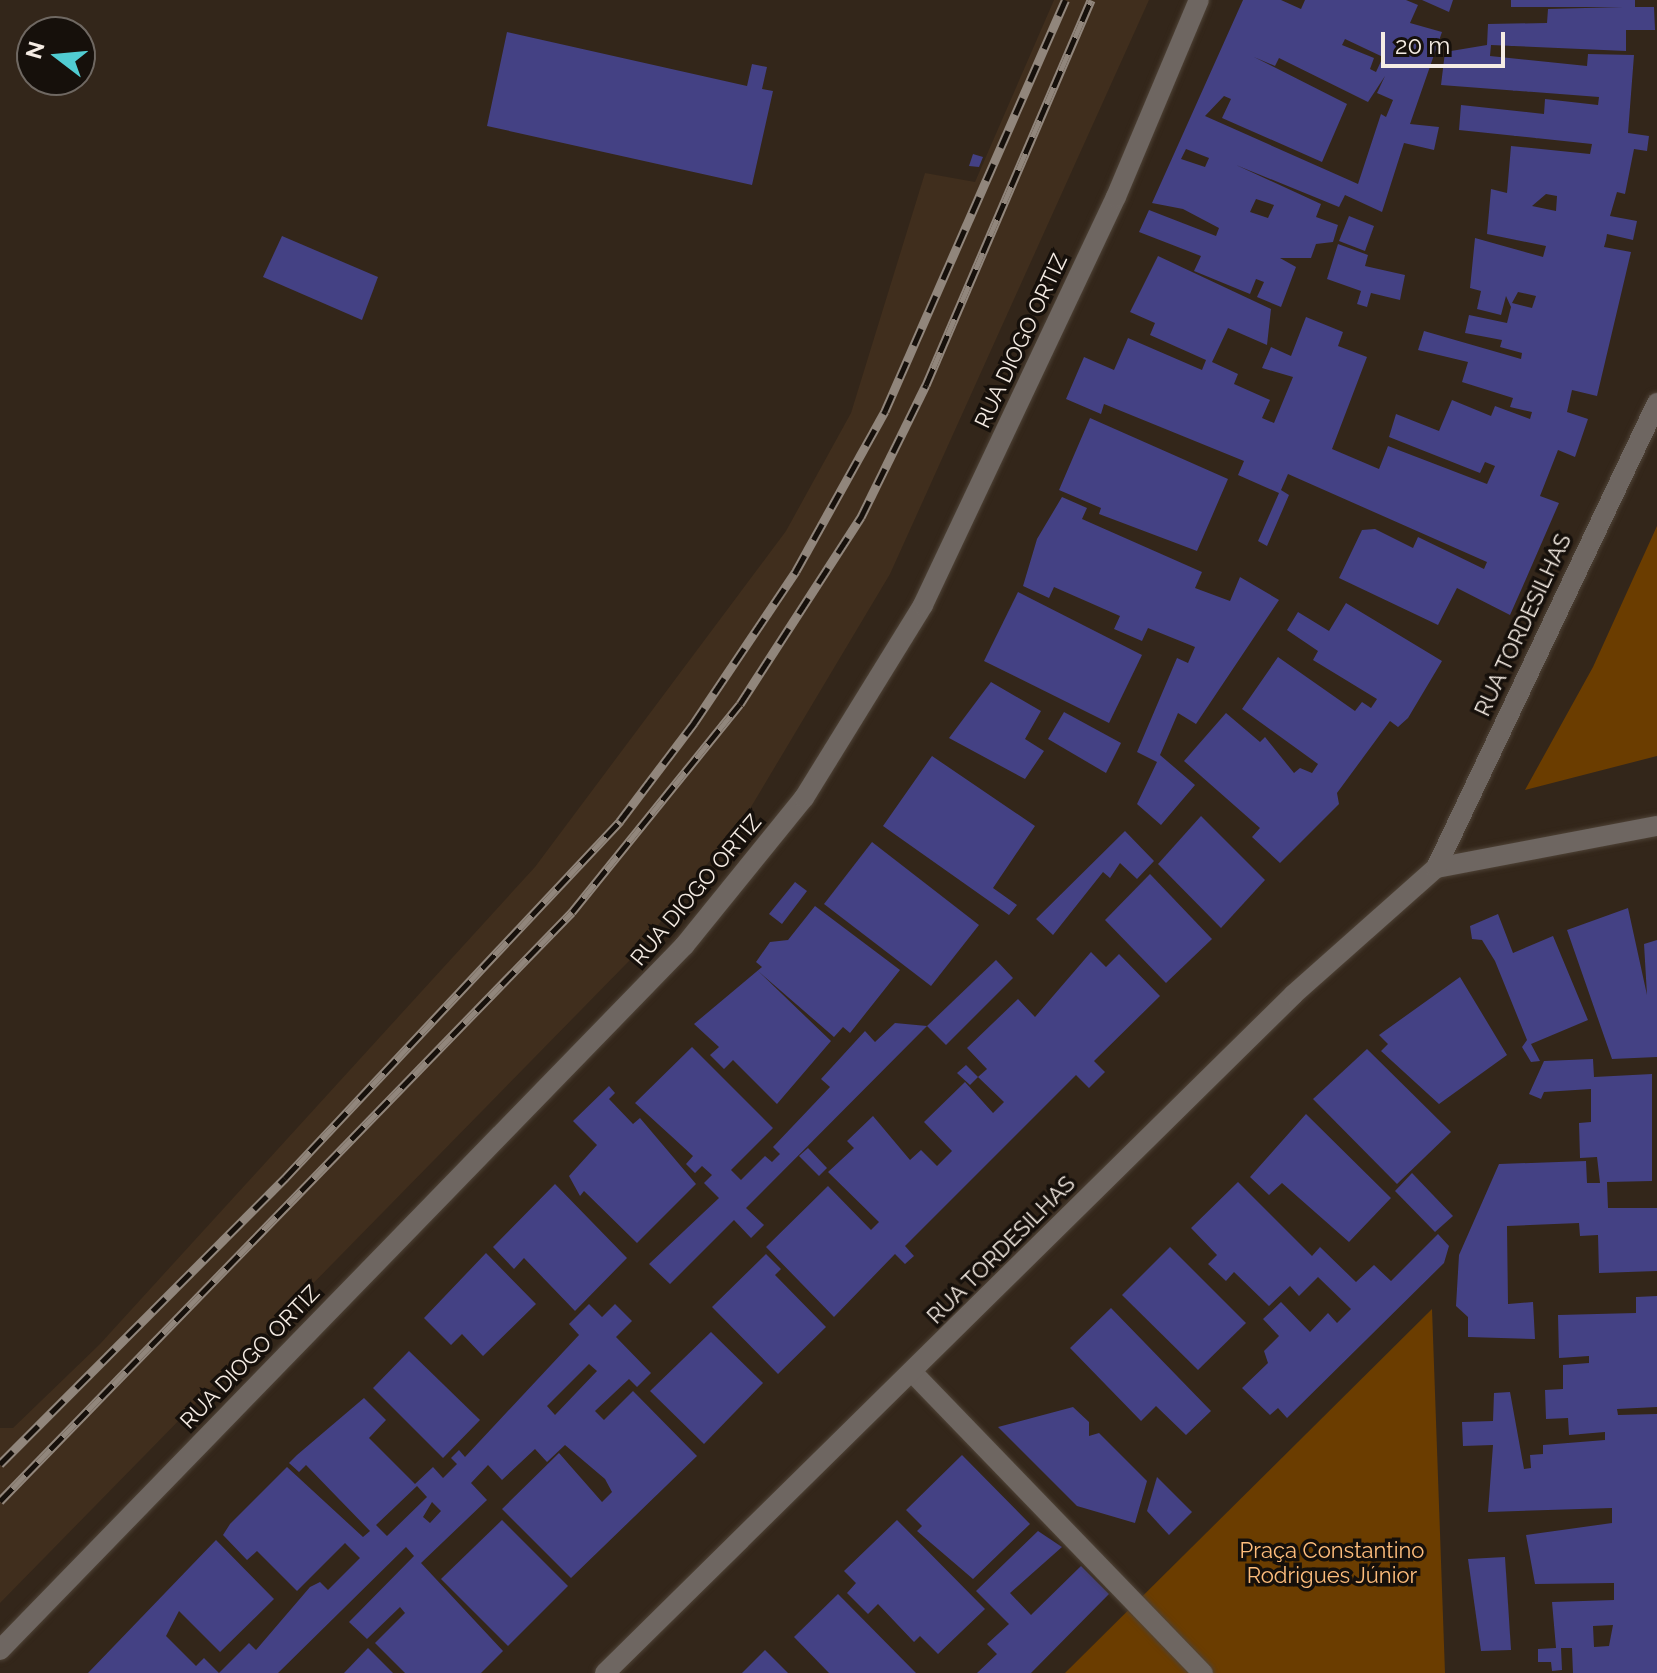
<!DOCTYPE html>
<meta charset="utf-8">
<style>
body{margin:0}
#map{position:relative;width:1657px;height:1673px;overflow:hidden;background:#33261a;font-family:Raleway,sans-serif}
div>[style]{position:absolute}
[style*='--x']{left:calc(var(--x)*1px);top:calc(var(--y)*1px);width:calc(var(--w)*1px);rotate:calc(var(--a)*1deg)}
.built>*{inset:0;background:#402e1d}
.green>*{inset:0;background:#6b3d00}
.building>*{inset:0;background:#444184}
.roads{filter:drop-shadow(0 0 2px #4e4236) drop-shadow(0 0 2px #4e4236)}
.street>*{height:20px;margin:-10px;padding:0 10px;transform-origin:10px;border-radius:10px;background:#6e6661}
.rail>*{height:9px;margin-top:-4.5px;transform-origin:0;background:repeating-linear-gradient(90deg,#16100b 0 18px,#91867c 0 36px);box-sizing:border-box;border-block:2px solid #91867c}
span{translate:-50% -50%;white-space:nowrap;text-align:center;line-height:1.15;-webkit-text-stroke:7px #16100b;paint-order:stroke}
.street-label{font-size:22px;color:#f5ece4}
.park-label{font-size:22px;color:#febd7c}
.north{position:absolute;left:16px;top:16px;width:80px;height:80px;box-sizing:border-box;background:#16100b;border:2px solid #6f6862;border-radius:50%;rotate:286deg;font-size:22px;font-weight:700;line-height:32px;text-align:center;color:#f5ece4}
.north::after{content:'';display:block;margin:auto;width:28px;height:36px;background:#51ccd2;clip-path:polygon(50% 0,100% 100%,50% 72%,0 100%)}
.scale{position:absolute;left:1381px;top:32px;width:124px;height:36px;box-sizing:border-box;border:4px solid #f5ece4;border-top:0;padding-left:10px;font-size:24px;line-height:28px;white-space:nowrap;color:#f5ece4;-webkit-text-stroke:6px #16100b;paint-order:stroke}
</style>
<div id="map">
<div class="built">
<i style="clip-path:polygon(1054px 0,1149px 0,890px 574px,745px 817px,630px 960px,0 1603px,0 1428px,13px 1428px,100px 1344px,535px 867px,786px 531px,851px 413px,925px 173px,975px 182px)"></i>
</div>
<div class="green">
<i style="clip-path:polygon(1657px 526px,1657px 756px,1525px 790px,1593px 667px)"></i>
<i style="clip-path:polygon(1432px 1309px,1445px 1673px,1065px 1673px)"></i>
</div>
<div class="building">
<i style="clip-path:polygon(evenodd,1243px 0,1281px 0,1301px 9px,1305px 0,1406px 0,1418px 5px,1410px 23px,1442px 32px,1410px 124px,1439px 127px,1434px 150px,1404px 143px,1382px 212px,1345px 195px,1339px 207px,1236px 165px,1321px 204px,1316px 217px,1338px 225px,1333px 242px,1316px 244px,1311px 258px,1280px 258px,1296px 267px,1281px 307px,1257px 297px,1264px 282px,1256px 279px,1250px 294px,1194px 271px,1201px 256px,1139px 232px,1149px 210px,1216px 236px,1219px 228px,1183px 209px,1152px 203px,1243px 0,1345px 39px,1383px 57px,1376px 72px,1370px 69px,1374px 58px,1342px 45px,1345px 39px,1243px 0,1254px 57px,1275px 66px,1279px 58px,1368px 102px,1385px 76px,1377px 93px,1393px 100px,1386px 117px,1381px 114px,1358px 184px,1205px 116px,1224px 96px,1231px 99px,1222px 118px,1322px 162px,1347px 104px,1254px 57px,1243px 0,1186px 149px,1209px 158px,1205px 167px,1181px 159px,1186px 149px,1243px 0,1256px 199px,1274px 205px,1268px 218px,1250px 212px,1256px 199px)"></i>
<i style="clip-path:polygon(1422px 0,1453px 0,1449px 12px)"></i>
<i style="clip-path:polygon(evenodd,1511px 0,1635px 0,1635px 7px,1654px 7px,1655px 30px,1626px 30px,1626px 51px,1491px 45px,1490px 56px,1587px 66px,1588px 54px,1634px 55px,1628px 133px,1649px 136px,1647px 151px,1634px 149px,1625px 194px,1617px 192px,1610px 216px,1637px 221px,1633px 240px,1607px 234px,1606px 240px,1604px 247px,1631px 252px,1597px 396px,1572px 390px,1567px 412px,1588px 419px,1575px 457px,1558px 450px,1540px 496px,1559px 503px,1522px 588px,1510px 615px,1457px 588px,1438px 625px,1339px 578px,1362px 530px,1375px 529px,1413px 548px,1418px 537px,1484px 569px,1487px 562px,1288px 474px,1281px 490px,1289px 495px,1267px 546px,1258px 541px,1279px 493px,1238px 475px,1244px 461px,1104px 404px,1101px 414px,1066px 399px,1084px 357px,1114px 370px,1128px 338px,1202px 370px,1206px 360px,1150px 335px,1155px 323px,1130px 312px,1158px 256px,1271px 309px,1267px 345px,1228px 328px,1212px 362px,1238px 374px,1234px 384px,1270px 400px,1262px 418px,1274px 423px,1293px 377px,1262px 368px,1271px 347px,1291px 356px,1306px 317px,1343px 332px,1338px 346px,1367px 357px,1332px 449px,1379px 469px,1388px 446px,1487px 484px,1495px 466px,1485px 462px,1480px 473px,1389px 437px,1396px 414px,1439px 431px,1452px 400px,1491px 416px,1495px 406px,1530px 419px,1532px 412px,1510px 407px,1513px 398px,1462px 382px,1468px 362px,1418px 350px,1424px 331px,1521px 359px,1522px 353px,1500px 347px,1502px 340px,1465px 333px,1469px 315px,1507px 323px,1511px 307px,1506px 296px,1501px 315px,1477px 309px,1481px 291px,1470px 288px,1475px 238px,1543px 257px,1546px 246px,1487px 234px,1491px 189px,1507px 193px,1511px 146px,1590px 154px,1592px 144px,1459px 130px,1461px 105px,1544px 114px,1545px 99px,1598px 105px,1599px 97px,1441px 85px,1445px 52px,1487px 45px,1488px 24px,1547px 23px,1548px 9px,1623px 7px,1511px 7px,1511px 0,1546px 194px,1557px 196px,1556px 211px,1532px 206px,1546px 194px,1511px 0,1518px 292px,1536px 296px,1532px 308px,1512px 303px,1518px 292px)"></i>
<i style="clip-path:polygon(507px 32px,747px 86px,752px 64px,767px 67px,762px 89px,773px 91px,752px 185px,487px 126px)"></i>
<i style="clip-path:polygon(973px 154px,983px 157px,979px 167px,969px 166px)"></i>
<i style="clip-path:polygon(1349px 216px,1374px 226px,1365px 251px,1339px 241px)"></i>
<i style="clip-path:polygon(282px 236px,378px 277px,362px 320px,263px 277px)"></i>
<i style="clip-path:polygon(1338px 244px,1368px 255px,1365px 266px,1405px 275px,1400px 300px,1371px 293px,1367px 307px,1357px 304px,1361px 291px,1327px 279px)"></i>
<i style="clip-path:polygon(1090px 418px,1228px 479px,1197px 551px,1099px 514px,1101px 508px,1059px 490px)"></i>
<i style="clip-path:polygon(1062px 497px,1087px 508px,1082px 519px,1202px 572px,1195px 588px,1230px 601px,1240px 577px,1279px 600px,1196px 724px,1178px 713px,1160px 755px,1195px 785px,1161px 825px,1137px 804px,1157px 762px,1137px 752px,1177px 658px,1188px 663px,1195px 647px,1148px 628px,1142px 641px,1114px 629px,1120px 616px,1054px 587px,1049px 598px,1023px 586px,1037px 539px)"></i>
<i style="clip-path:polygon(1018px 592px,1142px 655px,1109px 723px,984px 661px)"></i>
<i style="clip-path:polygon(1346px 603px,1442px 661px,1408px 718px,1398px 727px,1390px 721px,1337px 793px,1339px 804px,1280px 863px,1252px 837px,1260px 828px,1184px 761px,1226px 713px,1260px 742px,1265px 737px,1294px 773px,1300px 768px,1312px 773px,1318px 764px,1242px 709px,1278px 657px,1355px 711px,1362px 702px,1371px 708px,1377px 699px,1313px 660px,1318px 651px,1287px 630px,1298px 612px,1329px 631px)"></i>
<i style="clip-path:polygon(991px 682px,1041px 711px,1025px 739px,1044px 751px,1025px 779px,949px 738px)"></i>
<i style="clip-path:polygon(1064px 712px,1121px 743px,1106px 773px,1048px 739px)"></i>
<i style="clip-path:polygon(932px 756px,1035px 826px,993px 888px,1017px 905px,1009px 915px,883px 826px)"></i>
<i style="clip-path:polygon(1201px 816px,1265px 880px,1221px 928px,1158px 864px)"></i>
<i style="clip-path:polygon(1125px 831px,1154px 861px,1137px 879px,1120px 863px,1110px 878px,1103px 872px,1053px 935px,1036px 919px)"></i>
<i style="clip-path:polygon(872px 842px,979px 925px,931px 986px,824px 904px)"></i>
<i style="clip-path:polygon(1150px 874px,1212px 939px,1166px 983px,1105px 920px)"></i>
<i style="clip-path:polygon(795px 882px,807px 891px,782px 924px,769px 914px)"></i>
<i style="clip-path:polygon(815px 906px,900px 970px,850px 1033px,843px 1027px,834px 1037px,758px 971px,831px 1041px,777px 1104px,733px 1060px,724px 1069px,710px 1055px,719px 1047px,694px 1024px,762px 967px,756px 962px,770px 942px,788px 940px)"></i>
<i style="clip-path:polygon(1628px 908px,1647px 995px,1644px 944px,1657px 940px,1657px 1057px,1612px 1059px,1567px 930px)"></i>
<i style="clip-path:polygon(1498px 914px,1513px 953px,1553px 936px,1588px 1020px,1531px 1044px,1540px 1061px,1531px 1062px,1522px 1047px,1527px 1040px,1495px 961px,1482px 940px,1472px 939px,1470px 926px)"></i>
<i style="clip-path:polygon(1091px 952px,1106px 967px,1119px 954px,1160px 996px,1094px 1061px,1105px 1072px,1089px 1088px,1076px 1075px,905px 1246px,914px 1256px,905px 1264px,895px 1254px,834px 1317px,766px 1247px,828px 1186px,871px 1230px,879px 1222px,828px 1172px,854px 1148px,847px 1141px,873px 1116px,910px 1160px,921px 1150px,937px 1166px,952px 1151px,924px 1122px,965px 1082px,993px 1113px,1004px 1102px,978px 1077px,987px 1069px,967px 1048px,1018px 999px,1035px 1017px)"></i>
<i style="clip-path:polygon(996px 960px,1013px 978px,946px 1045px,927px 1026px)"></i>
<i style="clip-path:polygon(1460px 977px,1507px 1055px,1439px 1104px,1381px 1051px,1388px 1044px,1379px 1035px)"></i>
<i style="clip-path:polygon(895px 1023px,927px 1026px,746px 1208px,764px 1225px,751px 1238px,734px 1220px,670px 1284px,649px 1264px,719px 1198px,704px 1183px,712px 1175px,702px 1166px,695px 1173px,686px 1164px,693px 1156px,635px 1103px,692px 1047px,773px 1128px,731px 1170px,741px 1180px,765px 1156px,772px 1162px,780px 1154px,773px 1147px,830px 1087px,821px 1079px,865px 1031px,875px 1042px)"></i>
<i style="clip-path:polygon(1367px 1049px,1451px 1132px,1397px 1184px,1313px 1099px)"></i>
<i style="clip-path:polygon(1593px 1059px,1594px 1077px,1652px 1074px,1652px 1181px,1607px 1182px,1608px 1208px,1657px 1208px,1657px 1271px,1599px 1273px,1598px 1235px,1580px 1236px,1579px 1223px,1507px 1226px,1508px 1304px,1533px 1302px,1535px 1339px,1468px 1337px,1468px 1317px,1456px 1306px,1459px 1255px,1499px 1164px,1586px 1161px,1587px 1183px,1600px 1183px,1597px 1157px,1580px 1158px,1579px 1123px,1591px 1122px,1591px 1089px,1544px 1092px,1541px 1099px,1529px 1094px,1544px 1061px)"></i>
<i style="clip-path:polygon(966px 1065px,978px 1077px,970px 1085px,957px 1073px)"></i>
<i style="clip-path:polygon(609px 1086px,615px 1093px,609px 1099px,633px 1124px,640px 1118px,696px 1184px,637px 1243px,584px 1191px,580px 1196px,569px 1176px,597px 1145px,573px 1121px)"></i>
<i style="clip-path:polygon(1306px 1114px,1391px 1198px,1349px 1242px,1282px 1183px,1269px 1195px,1250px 1177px)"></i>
<i style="clip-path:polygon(808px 1148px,827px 1168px,819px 1176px,799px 1156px)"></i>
<i style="clip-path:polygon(1412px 1173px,1453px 1216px,1435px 1232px,1395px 1191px)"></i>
<i style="clip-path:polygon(1238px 1182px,1312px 1256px,1320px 1247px,1356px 1282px,1374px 1265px,1391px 1281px,1438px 1234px,1449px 1246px,1444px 1263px,1287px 1418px,1278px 1408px,1270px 1415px,1242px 1388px,1268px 1363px,1264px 1351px,1279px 1336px,1263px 1319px,1281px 1302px,1310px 1332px,1328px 1313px,1337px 1323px,1351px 1309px,1318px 1277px,1299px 1296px,1290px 1286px,1269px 1306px,1234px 1272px,1226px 1281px,1208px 1264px,1217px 1255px,1191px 1228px)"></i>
<i style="clip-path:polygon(555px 1184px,627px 1258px,575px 1311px,524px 1258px,514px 1269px,493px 1247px)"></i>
<i style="clip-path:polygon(1170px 1247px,1246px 1323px,1198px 1370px,1122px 1295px)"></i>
<i style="clip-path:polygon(486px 1253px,536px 1304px,483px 1356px,462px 1334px,451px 1345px,424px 1318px)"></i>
<i style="clip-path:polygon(766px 1254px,781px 1269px,775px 1275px,826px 1327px,778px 1374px,712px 1307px)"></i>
<i style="clip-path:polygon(evenodd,1657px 1296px,1657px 1407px,1617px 1409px,1618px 1415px,1657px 1414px,1657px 1673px,1573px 1673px,1572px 1648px,1561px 1648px,1562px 1670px,1552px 1671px,1551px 1662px,1538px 1662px,1538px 1649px,1556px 1648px,1552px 1602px,1614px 1600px,1614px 1583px,1535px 1584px,1526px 1535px,1612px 1523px,1612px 1508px,1488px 1512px,1493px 1445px,1463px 1446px,1462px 1422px,1493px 1421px,1494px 1393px,1510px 1392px,1524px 1469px,1531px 1468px,1530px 1455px,1543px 1454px,1543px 1445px,1605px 1440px,1605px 1432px,1569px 1435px,1568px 1418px,1546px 1419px,1545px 1390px,1563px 1389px,1563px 1365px,1589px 1363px,1589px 1356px,1559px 1358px,1558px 1315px,1636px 1313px,1636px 1297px,1657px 1296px,1613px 1625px,1609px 1646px,1594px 1647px,1593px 1626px,1613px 1625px)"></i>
<i style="clip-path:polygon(evenodd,589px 1304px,602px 1317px,615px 1304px,632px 1321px,616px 1337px,651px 1373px,637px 1387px,629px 1379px,595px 1411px,604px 1420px,633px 1391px,697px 1456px,571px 1578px,502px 1509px,559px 1453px,602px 1502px,612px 1492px,605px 1479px,565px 1445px,547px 1462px,535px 1449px,502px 1480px,488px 1465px,471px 1483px,487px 1500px,421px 1563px,503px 1651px,481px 1673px,405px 1673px,375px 1643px,405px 1613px,400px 1607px,367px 1639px,349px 1622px,414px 1556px,406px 1547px,278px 1673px,88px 1673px,216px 1540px,274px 1599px,220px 1652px,179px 1611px,166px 1636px,196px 1666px,204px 1658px,219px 1673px,249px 1643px,256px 1650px,310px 1587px,320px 1582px,328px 1590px,360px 1558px,345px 1543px,297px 1591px,257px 1551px,247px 1560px,223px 1535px,230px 1524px,287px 1467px,363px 1537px,370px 1531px,306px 1465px,299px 1472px,289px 1463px,297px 1455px,364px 1398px,386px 1420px,369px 1438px,415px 1484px,433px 1467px,443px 1478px,457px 1464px,451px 1458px,459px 1450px,465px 1457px,579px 1335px,569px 1324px,589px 1304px,589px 1364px,597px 1371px,555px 1415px,547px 1406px,589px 1364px,589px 1304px,417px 1486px,427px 1497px,387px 1536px,376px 1525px,417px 1486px,589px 1304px,432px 1502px,441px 1511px,430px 1523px,423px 1517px,432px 1502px)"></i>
<i style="clip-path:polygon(1111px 1308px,1211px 1411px,1186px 1435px,1156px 1406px,1141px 1421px,1070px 1348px)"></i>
<i style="clip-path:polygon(711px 1332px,763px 1383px,704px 1444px,650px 1391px)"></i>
<i style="clip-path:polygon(409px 1351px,480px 1420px,443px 1458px,373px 1388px)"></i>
<i style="clip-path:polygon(1073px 1407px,1089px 1422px,1089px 1436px,1099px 1433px,1147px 1481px,1135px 1523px,1077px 1506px,998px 1427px)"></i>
<i style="clip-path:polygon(962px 1455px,1030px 1524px,973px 1579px,917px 1531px,922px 1526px,906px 1510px)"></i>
<i style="clip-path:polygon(1157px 1477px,1192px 1512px,1169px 1535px,1147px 1511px)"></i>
<i style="clip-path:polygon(502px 1520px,568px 1586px,508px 1646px,441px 1579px)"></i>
<i style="clip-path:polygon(897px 1520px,985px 1609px,938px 1654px,920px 1636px,914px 1642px,878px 1604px,868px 1614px,847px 1593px,856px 1583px,844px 1571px)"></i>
<i style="clip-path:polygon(1038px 1531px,1062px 1547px,1010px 1593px,1031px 1615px,1081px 1566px,1109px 1594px,1031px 1673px,977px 1673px,997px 1654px,987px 1644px,1009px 1624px,976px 1591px)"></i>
<i style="clip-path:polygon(1505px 1557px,1511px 1650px,1481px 1651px,1468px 1559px)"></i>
<i style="clip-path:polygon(838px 1594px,916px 1673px,829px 1673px,794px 1637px)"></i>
<i style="clip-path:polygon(368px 1648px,393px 1673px,344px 1673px)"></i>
<i style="clip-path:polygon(765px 1650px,788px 1673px,742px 1673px)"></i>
</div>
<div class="roads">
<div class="street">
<i style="--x:1436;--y:868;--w:225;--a:-10.8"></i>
<i style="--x:912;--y:1372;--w:419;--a:46"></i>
<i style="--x:0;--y:1650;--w:982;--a:-45.83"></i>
<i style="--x:684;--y:946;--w:191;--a:-51"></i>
<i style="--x:804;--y:798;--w:227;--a:-58.3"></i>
<i style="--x:923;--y:605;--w:451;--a:-64.7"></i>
<i style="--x:1116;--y:197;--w:214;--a:-67.2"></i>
<i style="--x:605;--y:1673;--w:967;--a:-44.58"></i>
<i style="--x:1294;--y:994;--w:190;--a:-41.6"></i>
<i style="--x:1436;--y:868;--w:515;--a:-64.58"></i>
</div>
</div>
<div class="rail">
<i style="--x:0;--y:1464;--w:404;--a:-45.1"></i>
<i style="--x:285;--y:1178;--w:490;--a:-46.8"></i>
<i style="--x:620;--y:821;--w:123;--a:-52.9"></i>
<i style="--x:694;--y:723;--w:183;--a:-56.1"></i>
<i style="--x:796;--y:571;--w:183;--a:-60.9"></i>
<i style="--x:885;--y:411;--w:449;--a:-66.3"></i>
<i style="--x:0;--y:1501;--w:821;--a:-45.84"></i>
<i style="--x:572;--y:912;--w:267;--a:-51.1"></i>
<i style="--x:740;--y:704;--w:223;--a:-57.1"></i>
<i style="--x:861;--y:517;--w:147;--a:-63.8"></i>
<i style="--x:926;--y:385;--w:419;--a:-66.8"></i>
</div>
<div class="street-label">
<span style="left:1021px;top:341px;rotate:-65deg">RUA DIOGO ORTIZ</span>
<span style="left:1523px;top:625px;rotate:-65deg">RUA TORDESILHAS</span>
<span style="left:696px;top:890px;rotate:-50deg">RUA DIOGO ORTIZ</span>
<span style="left:1001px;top:1250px;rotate:-45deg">RUA TORDESILHAS</span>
<span style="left:250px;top:1357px;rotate:-46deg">RUA DIOGO ORTIZ</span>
</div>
<div class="park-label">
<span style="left:1332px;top:1563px">Praça Constantino<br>Rodrigues Júnior</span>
</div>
<div class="north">N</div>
<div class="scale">20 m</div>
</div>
